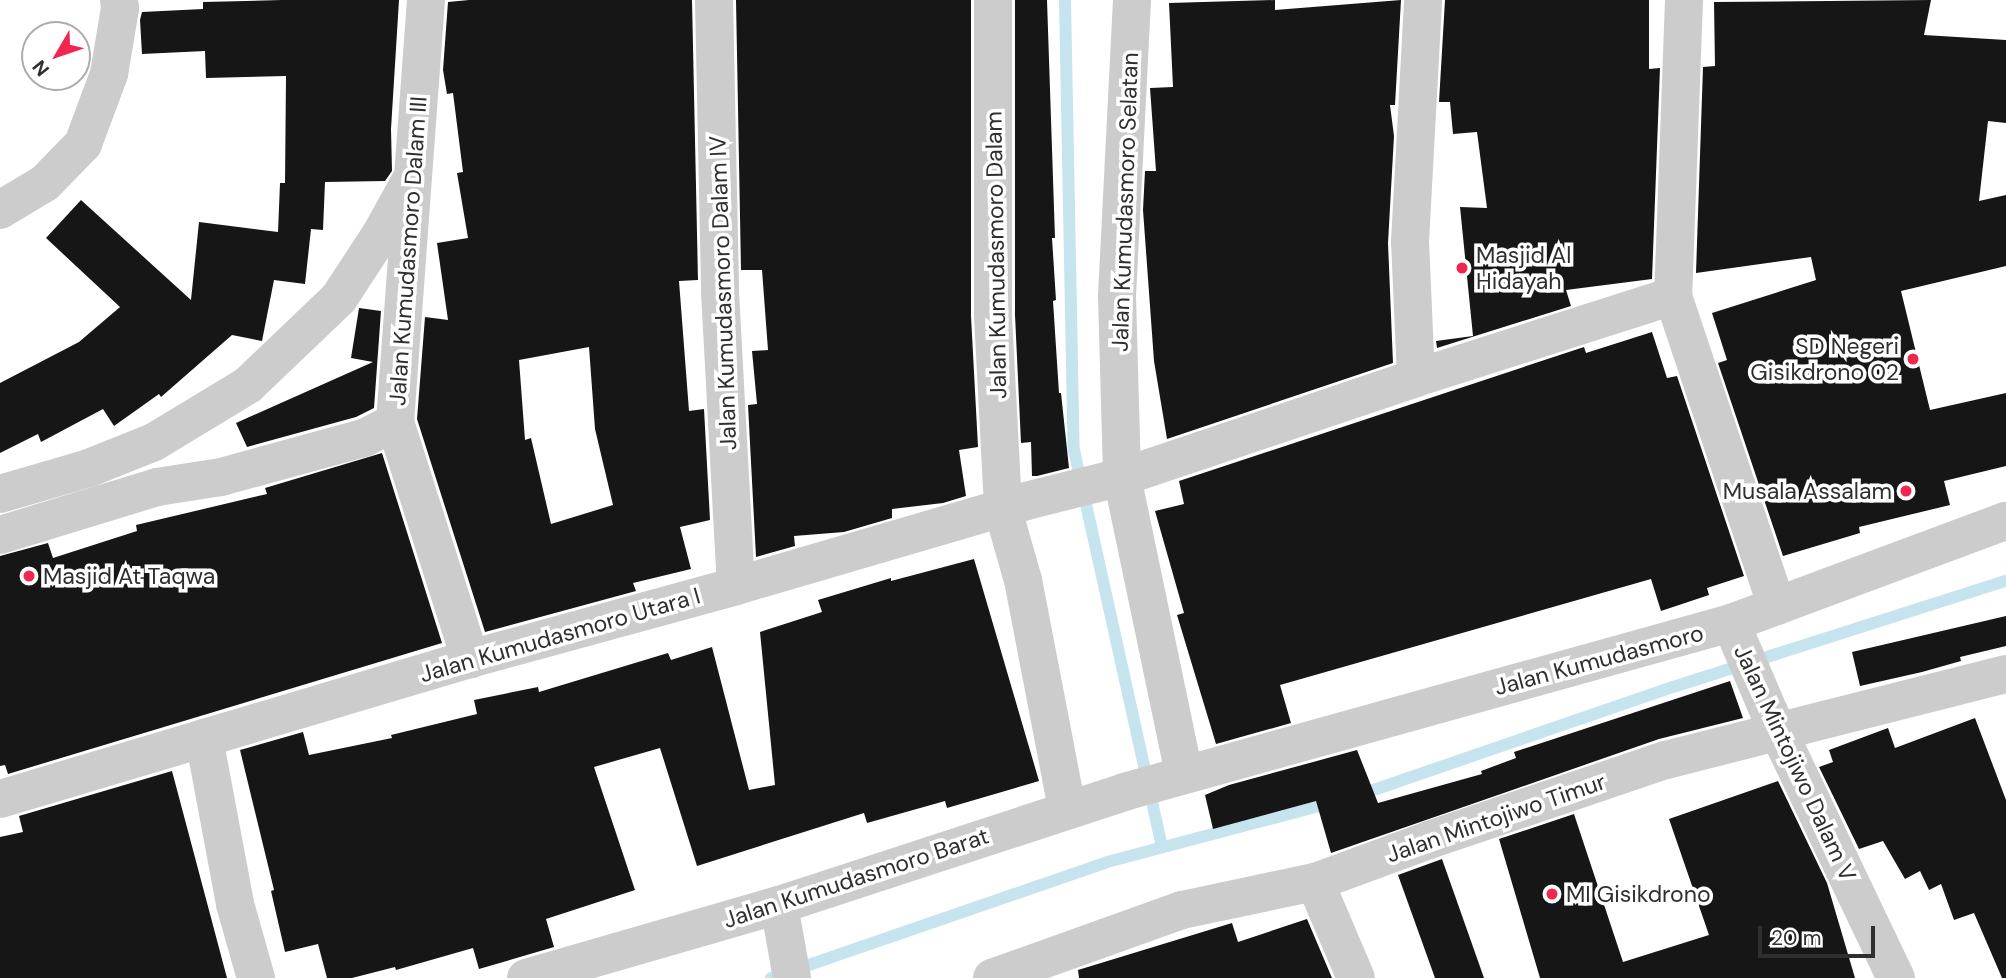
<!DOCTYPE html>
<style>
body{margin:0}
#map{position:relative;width:2006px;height:978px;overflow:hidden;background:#fff;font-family:"DM Sans",sans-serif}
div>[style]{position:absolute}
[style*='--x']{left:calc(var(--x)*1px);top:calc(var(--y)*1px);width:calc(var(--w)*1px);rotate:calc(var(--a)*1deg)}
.stream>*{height:12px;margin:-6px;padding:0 6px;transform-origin:6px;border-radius:6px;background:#c6e4ee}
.building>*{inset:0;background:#161616}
.minor>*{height:38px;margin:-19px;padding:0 19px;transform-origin:19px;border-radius:19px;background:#ccc}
.dots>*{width:19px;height:19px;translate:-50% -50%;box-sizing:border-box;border:4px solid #fff;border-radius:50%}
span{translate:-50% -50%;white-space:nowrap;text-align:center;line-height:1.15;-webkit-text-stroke:7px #fff;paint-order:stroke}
.street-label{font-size:23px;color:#2f2f2f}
.poi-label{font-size:23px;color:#2f2f2f}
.left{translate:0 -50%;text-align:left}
.right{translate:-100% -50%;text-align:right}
.north{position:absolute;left:21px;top:21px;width:70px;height:70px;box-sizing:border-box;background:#fff;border:2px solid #acacac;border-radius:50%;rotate:231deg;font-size:19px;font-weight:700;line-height:28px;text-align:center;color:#2f2f2f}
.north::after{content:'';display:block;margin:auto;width:24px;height:32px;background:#f0264f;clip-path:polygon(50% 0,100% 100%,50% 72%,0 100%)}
.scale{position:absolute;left:1758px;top:926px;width:117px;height:32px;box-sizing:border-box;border:4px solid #2f2f2f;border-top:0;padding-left:9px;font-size:21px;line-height:24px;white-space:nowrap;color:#2f2f2f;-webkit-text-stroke:5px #fff;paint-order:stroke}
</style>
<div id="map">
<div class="stream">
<i style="--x:1065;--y:0;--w:450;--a:88.9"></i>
<i style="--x:1074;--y:450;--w:407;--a:77.5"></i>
<i style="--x:1359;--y:795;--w:332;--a:-19"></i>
<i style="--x:1673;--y:687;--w:349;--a:-17.7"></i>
<i style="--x:771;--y:978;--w:355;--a:-19"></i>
<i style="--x:1107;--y:862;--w:232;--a:-14.8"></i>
</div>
<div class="building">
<i style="clip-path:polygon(282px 0,399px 0,391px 129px,392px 171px,385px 181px,325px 182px,323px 230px,311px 229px,305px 284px,274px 280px,262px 341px,232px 335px,161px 397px,159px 394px,114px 426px,103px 409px,41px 442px,38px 434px,0 453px,0 383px,79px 342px,120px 307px,46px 238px,81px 200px,191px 300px,199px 222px,278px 232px,280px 183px,285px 183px,286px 76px,206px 78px,205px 51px,142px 54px,140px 20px,142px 12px,203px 9px,203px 2px)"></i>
<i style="clip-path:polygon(evenodd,469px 0,692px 0,698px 280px,679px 281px,689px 411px,704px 409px,710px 520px,680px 527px,691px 569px,633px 583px,636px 591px,485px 632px,417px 419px,425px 317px,448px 320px,437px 243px,468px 238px,457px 173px,463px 172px,453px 93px,447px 94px,443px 70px,448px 2px,469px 0,589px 347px,595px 429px,613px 505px,551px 524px,531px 438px,525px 440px,519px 360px,589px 347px)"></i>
<i style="clip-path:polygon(736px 0,971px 0,971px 316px,978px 447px,959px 450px,966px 496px,943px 503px,892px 509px,892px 518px,844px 532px,794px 536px,795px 546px,756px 557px,748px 405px,757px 404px,752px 351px,768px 350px,762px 270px,741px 270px)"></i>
<i style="clip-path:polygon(1015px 0,1047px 0,1055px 238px,1052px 238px,1056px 300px,1053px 301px,1059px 393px,1061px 393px,1069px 468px,1037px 476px,1032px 476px,1031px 442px,1021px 443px,1015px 315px)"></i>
<i style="clip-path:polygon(1275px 0,1275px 10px,1401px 0,1395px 105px,1390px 105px,1394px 136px,1388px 243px,1393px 363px,1167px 439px,1154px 361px,1143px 210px,1145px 171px,1156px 171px,1150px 88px,1173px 87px,1169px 3px)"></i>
<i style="clip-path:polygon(1445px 0,1649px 0,1649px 69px,1660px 68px,1652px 279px,1566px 290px,1571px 306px,1437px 348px,1436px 341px,1473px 336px,1460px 207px,1487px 208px,1477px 132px,1453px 134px,1450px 102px,1439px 102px)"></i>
<i style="clip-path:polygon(1931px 0,1924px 35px,2006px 40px,2006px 123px,1988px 121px,1979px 201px,2006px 195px,2006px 266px,1901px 291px,1930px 410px,2006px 393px,2006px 466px,1944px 481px,1950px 505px,1859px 527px,1860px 533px,1783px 556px,1718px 363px,1727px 360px,1712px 313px,1816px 280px,1811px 257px,1696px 273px,1703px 67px,1715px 66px,1714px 2px)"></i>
<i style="clip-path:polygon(359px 308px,381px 311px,374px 408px,356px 417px,247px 447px,236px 423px,373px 362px,351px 358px)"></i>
<i style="clip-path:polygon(1652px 332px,1667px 378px,1677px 376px,1744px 576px,1707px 588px,1709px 595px,1661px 611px,1651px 579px,1280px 685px,1291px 723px,1216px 744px,1177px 615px,1184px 613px,1155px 511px,1184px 504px,1179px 481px,1584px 347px,1586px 353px)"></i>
<i style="clip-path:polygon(382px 453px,442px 643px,8px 774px,5px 765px,0 766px,0 556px,48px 543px,53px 558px,137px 531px,136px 525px,267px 494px,265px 488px)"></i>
<i style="clip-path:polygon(974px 559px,1039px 781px,947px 808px,945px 801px,867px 823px,864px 813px,697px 866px,660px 748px,594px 767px,635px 890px,546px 919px,554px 947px,479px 969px,473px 948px,396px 970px,395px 967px,352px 978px,327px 978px,318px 944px,285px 952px,271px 891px,274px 890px,240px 750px,303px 732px,309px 755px,392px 738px,391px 735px,477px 714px,474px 700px,538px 687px,539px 692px,668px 653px,671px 660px,712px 647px,749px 790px,775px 785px,760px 632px,822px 612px,818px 600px,891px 578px,891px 581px)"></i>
<i style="clip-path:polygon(2006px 616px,2006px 646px,1960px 657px,1961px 661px,1922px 672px,1860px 686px,1852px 652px)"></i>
<i style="clip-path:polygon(1730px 681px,1743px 718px,1659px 739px,1331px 853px,1316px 801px,1213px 829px,1205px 795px,1229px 785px,1357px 750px,1378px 803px,1482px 774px,1481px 771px,1516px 758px,1514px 752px)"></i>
<i style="clip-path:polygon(1975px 718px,2006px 800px,2006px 978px,2002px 978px,1974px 913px,1954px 920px,1941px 884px,1929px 890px,1920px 871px,1905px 879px,1883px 841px,1859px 849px,1819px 767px,1833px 762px,1829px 750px,1888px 728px,1895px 748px)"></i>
<i style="clip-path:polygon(172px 771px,227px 978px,0 978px,0 837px,23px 832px,19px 816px)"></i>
<i style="clip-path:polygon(1778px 781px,1827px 883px,1855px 978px,1540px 978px,1499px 839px,1574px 814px,1623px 962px,1709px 935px,1669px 819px)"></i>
<i style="clip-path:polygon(1442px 859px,1484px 978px,1435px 978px,1398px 875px)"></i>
<i style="clip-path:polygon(1307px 919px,1332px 978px,1079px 978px,1078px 970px,1232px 923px,1238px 942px)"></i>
</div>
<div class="minor">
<i style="--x:426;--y:0;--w:423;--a:94.2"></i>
<i style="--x:395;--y:422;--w:249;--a:72.4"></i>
<i style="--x:714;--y:0;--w:292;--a:88.8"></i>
<i style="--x:720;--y:292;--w:294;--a:86.9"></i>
<i style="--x:993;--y:0;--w:316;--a:90"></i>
<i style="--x:993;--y:316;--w:194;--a:87"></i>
<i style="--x:1003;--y:510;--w:73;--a:74.1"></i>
<i style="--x:1023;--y:580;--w:233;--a:79.1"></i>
<i style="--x:1132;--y:0;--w:296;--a:92.9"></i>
<i style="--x:1117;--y:296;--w:181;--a:88.4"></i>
<i style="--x:1122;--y:477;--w:304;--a:78.2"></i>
<i style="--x:1684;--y:0;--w:296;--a:92.1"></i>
<i style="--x:1673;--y:296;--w:327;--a:71.5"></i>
<i style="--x:0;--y:210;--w:52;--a:-31"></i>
<i style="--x:45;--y:183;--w:54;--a:-45.7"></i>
<i style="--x:83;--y:144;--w:75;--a:-69.6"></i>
<i style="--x:109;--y:74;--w:67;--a:-80.5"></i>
<i style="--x:120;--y:8;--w:8;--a:-97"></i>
<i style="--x:1416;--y:378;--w:136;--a:-92.5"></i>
<i style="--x:1410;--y:242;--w:242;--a:-86.9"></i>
<i style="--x:0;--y:494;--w:93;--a:-16.3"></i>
<i style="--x:89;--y:468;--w:70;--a:-21.8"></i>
<i style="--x:154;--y:442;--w:110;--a:-31.2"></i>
<i style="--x:248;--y:385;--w:126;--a:-43.7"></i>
<i style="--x:339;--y:298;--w:79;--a:-56.9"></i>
<i style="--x:382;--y:232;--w:56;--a:-61.1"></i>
<i style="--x:0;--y:535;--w:164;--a:-17"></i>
<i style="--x:157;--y:487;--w:65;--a:-8.9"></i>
<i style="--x:221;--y:477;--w:148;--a:-15.3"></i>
<i style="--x:364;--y:438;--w:35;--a:-27"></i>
<i style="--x:1731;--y:623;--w:97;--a:66.9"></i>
<i style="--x:1769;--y:712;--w:295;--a:64.5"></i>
<i style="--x:204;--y:738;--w:169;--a:79.4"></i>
<i style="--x:235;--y:904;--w:77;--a:74.2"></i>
<i style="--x:0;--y:799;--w:490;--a:-16.6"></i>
<i style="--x:470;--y:659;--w:276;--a:-15.3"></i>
<i style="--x:736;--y:586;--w:302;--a:-16.3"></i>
<i style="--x:1026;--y:501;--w:99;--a:-14"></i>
<i style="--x:1122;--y:477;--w:310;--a:-18.6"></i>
<i style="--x:1416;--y:378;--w:270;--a:-17.7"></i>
<i style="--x:1315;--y:882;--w:104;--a:66.9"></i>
<i style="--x:779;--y:905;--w:74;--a:79.9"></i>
<i style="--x:526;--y:978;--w:263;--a:-16.1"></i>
<i style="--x:779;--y:905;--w:363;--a:-18.1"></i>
<i style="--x:1124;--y:792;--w:630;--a:-15.56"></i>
<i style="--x:1731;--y:623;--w:293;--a:-20.4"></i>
<i style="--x:992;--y:978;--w:202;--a:-19.7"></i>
<i style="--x:1182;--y:910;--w:136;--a:-11.9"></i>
<i style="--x:1315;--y:882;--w:121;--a:-20.2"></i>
<i style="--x:1429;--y:840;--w:250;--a:-18.7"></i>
<i style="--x:1666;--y:760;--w:351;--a:-14.2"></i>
</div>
<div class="dots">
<i style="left:1462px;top:268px;background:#f0264f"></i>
<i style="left:1913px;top:359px;background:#f0264f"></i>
<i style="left:1906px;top:491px;background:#f0264f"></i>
<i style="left:29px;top:576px;background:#f0264f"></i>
<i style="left:1552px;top:894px;background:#f0264f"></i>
</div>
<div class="street-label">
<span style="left:1125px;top:202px;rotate:-88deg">Jalan Kumudasmoro Selatan</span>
<span style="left:408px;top:251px;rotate:-86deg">Jalan Kumudasmoro Dalam III</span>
<span style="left:996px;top:255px;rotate:-91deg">Jalan Kumudasmoro Dalam</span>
<span style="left:723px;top:293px;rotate:-92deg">Jalan Kumudasmoro Dalam IV</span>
<span style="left:560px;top:635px;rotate:-16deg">Jalan Kumudasmoro Utara I</span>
<span style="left:1599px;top:660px;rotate:-15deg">Jalan Kumudasmoro</span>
<span style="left:1795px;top:763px;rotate:65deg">Jalan Mintojiwo Dalam V</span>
<span style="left:1496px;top:818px;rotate:-19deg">Jalan Mintojiwo Timur</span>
<span style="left:856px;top:878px;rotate:-18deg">Jalan Kumudasmoro Barat</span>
</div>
<div class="poi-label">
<span class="left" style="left:1476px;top:268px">Masjid Al<br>Hidayah</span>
<span class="right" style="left:1899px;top:359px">SD Negeri<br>Gisikdrono 02</span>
<span class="right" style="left:1892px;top:491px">Musala Assalam</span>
<span class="left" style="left:43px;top:576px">Masjid At Taqwa</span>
<span class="left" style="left:1566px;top:894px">MI Gisikdrono</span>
</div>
<div class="north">N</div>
<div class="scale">20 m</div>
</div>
